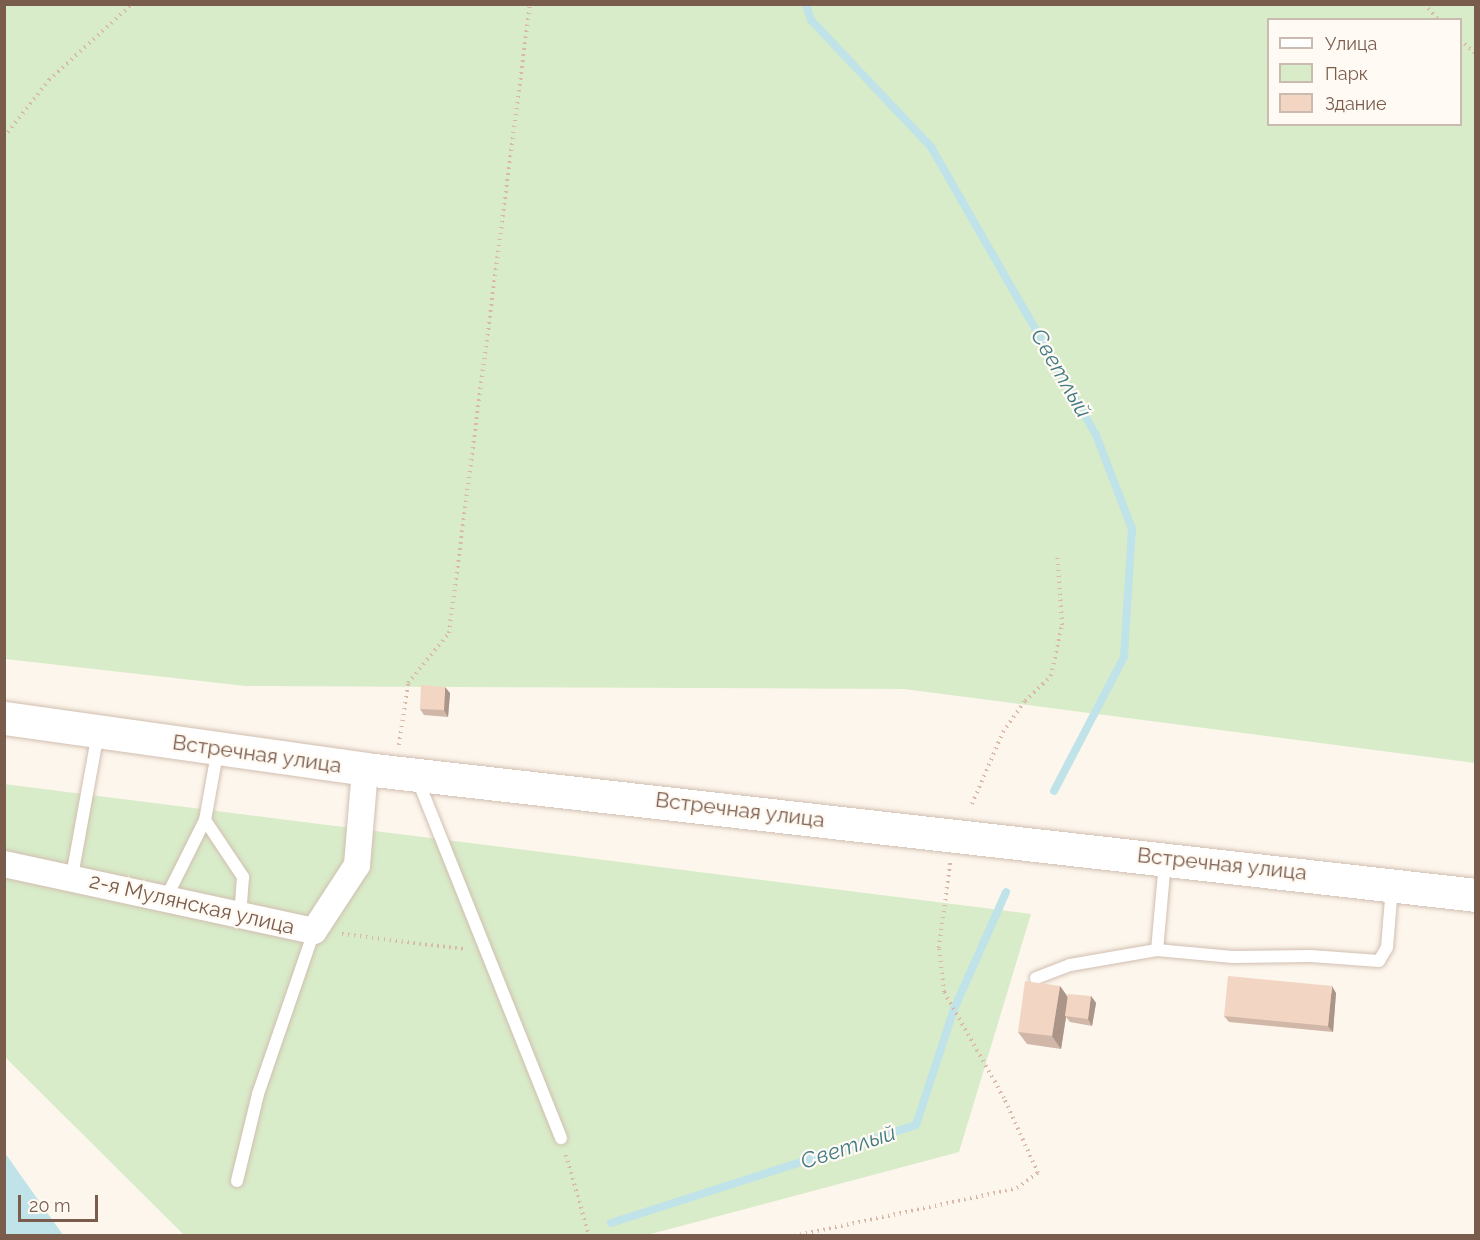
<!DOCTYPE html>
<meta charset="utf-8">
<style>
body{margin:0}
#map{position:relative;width:1480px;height:1240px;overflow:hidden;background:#fdf6ec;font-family:Raleway,sans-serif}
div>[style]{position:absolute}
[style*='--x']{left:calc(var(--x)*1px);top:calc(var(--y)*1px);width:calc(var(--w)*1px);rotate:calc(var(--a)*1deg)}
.green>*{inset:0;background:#d8ecc9}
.water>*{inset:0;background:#bfe3e8}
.stream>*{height:8px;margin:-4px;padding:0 4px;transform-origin:4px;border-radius:4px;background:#bfe3e8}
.path>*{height:4px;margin-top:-2px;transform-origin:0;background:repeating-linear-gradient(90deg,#d9b8a5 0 1.5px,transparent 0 6px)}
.roads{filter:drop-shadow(0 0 2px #d1beb0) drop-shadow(0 0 2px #d1beb0)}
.service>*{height:12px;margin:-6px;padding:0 6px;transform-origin:6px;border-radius:6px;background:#fff}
.minor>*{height:26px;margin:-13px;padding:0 13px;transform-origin:13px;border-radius:13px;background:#fff}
.secondary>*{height:33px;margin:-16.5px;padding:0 16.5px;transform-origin:16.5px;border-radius:16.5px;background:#fff}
.wall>*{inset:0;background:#d1b7a8}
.shaded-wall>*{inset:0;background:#aa9588}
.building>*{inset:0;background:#f3d5c3}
span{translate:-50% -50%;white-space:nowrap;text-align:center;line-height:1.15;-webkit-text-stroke:4.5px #fffaf3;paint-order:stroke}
.street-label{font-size:21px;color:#7a5c4d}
.water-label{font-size:22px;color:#437c86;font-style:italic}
.frame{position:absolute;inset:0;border:6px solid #7a5c4d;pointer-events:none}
.legend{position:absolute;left:1267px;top:18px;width:195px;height:108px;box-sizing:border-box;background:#fffaf3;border:2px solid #cabbb1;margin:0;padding:8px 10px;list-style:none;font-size:18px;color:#7a5c4d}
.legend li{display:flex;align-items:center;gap:12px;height:30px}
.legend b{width:30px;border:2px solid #cabbb1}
.scale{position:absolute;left:18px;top:1195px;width:80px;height:27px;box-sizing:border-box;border:3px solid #7a5c4d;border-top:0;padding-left:8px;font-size:18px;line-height:21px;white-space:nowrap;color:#7a5c4d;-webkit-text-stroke:4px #fffaf3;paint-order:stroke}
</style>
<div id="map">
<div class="green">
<i style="clip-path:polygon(evenodd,5px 5px,1475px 5px,1475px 763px,904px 689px,245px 686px,5px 659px,5px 5px,1268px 20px,1460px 20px,1460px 124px,1268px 124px,1268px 20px)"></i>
<i style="clip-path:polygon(4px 784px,1031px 914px,959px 1152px,647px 1235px,184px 1235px,5px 1057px)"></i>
</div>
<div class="water">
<i style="clip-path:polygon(4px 1153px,5px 1153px,63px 1235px,5px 1235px)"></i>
</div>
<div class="stream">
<i style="--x:806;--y:4;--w:17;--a:73"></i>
<i style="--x:811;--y:20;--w:175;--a:46.6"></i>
<i style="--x:931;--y:147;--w:332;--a:60.2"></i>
<i style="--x:1096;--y:435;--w:101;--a:69"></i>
<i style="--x:1132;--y:529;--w:128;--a:93.6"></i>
<i style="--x:1124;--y:657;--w:151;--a:117.6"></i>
<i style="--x:611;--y:1223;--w:320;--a:-17.8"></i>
<i style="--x:916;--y:1125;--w:122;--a:-71.9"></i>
<i style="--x:954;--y:1009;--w:128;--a:-66"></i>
</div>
<div class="path">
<i style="--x:1424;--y:4;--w:22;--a:47"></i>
<i style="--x:1460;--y:40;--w:21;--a:41"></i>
<i style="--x:4;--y:137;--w:73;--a:-51.7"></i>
<i style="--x:49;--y:80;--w:113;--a:-42.5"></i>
<i style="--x:399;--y:745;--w:63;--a:-81.7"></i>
<i style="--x:408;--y:683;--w:65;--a:-50.6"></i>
<i style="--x:449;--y:633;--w:634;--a:-82.66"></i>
<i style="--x:972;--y:804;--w:78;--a:-66.7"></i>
<i style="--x:1003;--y:732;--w:38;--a:-55"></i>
<i style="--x:1025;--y:701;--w:36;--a:-44"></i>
<i style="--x:1051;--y:676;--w:52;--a:-77.8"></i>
<i style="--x:1062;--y:625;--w:72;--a:-94"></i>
<i style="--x:342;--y:934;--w:124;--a:7"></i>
<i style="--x:566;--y:1155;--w:84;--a:74.1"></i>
<i style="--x:794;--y:1236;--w:228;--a:-12.1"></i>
<i style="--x:1017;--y:1188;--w:26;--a:-36"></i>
<i style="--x:1038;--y:1173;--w:82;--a:-114.4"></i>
<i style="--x:1004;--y:1098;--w:122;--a:-119.5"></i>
<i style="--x:944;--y:992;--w:44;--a:-96.5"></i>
<i style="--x:939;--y:948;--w:86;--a:-82.6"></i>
</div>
<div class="roads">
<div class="service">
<i style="--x:218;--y:748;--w:73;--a:100.2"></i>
<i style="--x:205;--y:820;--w:69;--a:56.3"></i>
<i style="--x:243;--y:877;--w:40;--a:94.3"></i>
<i style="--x:417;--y:778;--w:388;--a:68.2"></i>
<i style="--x:72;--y:876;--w:145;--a:-79.7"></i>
<i style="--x:165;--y:900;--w:89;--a:-63.4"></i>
<i style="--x:1157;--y:950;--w:76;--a:5.3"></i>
<i style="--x:1233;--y:957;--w:78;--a:-0.7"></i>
<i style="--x:1311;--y:956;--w:68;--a:4.2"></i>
<i style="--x:1379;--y:961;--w:16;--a:-60"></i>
<i style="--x:1387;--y:947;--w:59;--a:-85.2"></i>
<i style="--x:1036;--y:978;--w:36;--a:-21"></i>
<i style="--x:1070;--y:965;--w:88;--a:-9.8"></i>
<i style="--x:1157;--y:950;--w:88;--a:-84.8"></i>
<i style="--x:237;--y:1181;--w:89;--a:-76.4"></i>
<i style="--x:258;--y:1094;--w:172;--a:-71"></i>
</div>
<div class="minor">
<i style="--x:4;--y:864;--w:317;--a:12.2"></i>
<i style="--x:314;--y:931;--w:79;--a:-56.9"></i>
<i style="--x:357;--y:865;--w:96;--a:-85.2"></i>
</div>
<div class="secondary">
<i style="--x:4;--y:718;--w:365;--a:8"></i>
<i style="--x:365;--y:769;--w:1118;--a:6.47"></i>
</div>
</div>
<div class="wall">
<i style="clip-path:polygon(450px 693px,448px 717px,424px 715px,420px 709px)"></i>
<i style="clip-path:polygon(1060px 986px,1068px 997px,1091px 996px,1096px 1003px,1092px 1026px,1070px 1022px,1066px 1017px,1061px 1049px,1027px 1044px,1018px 1032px)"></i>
<i style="clip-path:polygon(1336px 993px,1333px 1032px,1229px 1022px,1224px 1016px)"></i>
</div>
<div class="shaded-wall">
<i style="clip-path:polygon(445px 687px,450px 693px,448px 717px,444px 710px)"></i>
<i style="clip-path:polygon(1060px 986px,1069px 999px,1065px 1016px,1066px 1017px,1061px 1049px,1052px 1036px)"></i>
<i style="clip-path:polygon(1332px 986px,1336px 993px,1333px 1032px,1328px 1026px)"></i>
<i style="clip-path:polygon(1091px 996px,1096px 1003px,1092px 1026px,1088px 1019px)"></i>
</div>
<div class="building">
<i style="clip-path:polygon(421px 685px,445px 687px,444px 710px,420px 709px)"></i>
<i style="clip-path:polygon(1228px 976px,1332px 986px,1328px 1026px,1224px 1016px)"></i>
<i style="clip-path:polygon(1025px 981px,1060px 986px,1052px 1036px,1018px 1032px)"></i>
<i style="clip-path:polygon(1068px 994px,1091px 996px,1088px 1019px,1065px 1016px)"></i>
</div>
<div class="street-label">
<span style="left:257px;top:754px;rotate:8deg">Встречная улица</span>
<span style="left:740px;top:810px;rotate:7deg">Встречная улица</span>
<span style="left:1222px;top:864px;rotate:6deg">Встречная улица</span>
<span style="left:192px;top:904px;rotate:13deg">2-я Мулянская улица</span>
</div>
<div class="water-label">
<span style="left:1061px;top:373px;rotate:60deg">Светлый</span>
<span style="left:848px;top:1147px;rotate:-18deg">Светлый</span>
</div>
<div class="frame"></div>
<ul class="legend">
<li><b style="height:8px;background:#fff"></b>Улица</li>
<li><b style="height:16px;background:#d8ecc9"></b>Парк</li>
<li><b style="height:16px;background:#f3d5c3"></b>Здание</li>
</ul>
<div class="scale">20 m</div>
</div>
